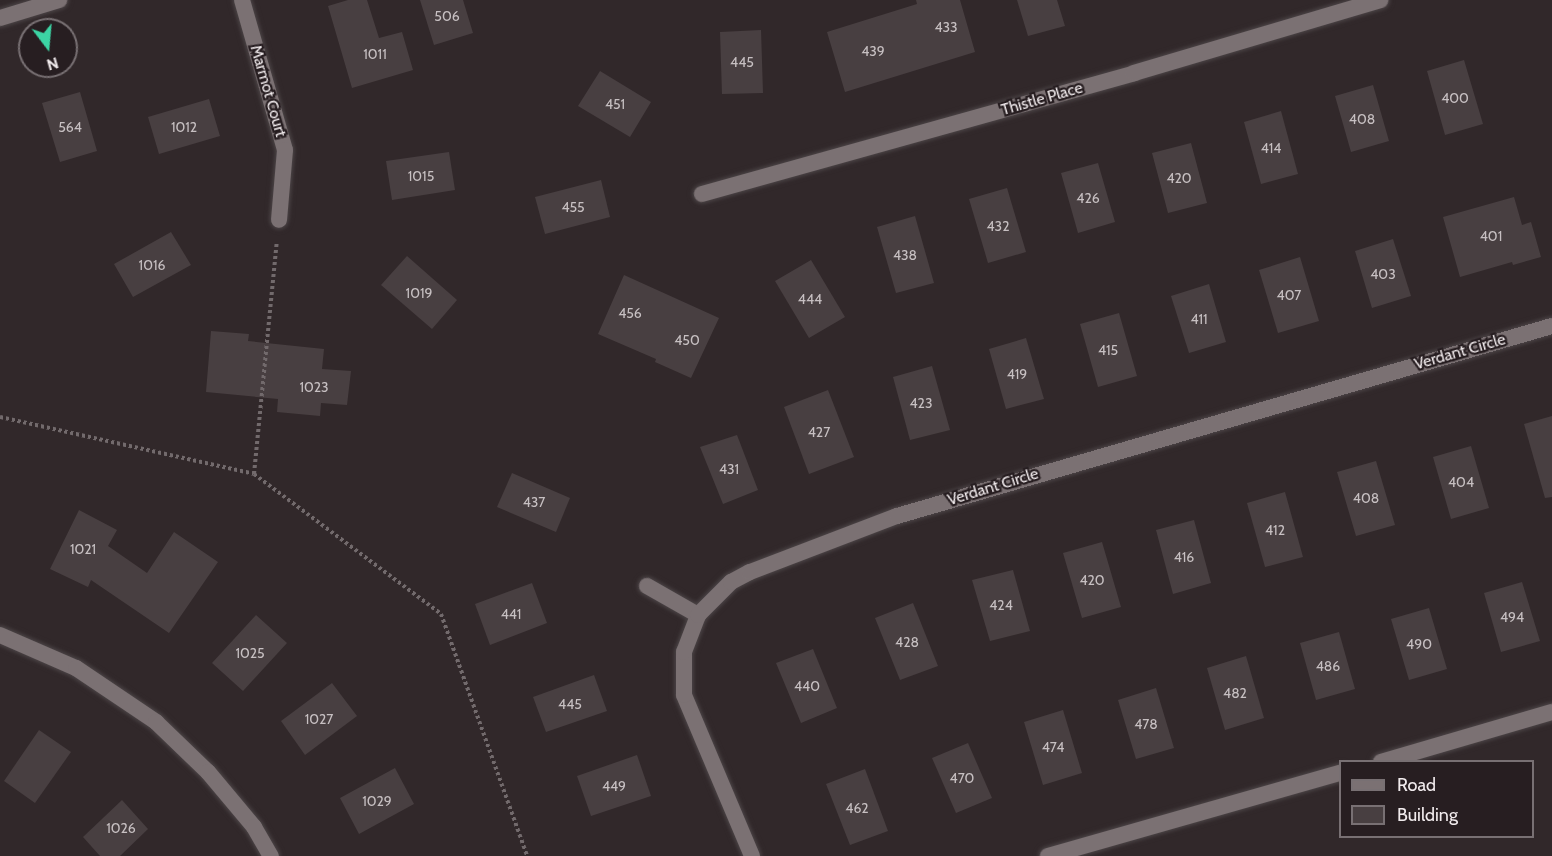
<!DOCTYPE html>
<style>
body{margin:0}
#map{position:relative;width:1552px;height:856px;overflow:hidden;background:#31282a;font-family:Cabin,sans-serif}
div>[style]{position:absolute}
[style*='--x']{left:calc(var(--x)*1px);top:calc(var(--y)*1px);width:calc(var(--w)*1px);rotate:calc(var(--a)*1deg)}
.building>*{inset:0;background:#483f41}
.path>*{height:4px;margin-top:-2px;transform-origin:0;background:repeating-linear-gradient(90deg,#726a6c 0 3px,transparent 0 6px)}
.roads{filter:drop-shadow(0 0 2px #4c4547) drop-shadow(0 0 2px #4c4547)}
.minor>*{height:16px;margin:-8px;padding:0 8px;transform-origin:8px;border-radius:8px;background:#7b7173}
span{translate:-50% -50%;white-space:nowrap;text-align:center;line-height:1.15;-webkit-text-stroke:4.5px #271e21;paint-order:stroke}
.number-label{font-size:14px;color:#c7c0c2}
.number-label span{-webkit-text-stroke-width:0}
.street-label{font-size:16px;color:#f1ebed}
.legend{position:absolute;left:1339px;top:760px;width:195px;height:78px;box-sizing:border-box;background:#271e21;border:2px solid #787073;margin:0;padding:8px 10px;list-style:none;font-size:18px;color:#f1ebed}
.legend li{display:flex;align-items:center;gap:12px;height:30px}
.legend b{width:30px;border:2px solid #787073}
.north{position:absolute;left:18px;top:18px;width:60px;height:60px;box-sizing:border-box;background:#271e21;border:2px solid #787073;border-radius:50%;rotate:164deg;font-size:16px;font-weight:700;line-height:24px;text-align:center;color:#f1ebed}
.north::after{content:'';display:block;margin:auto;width:21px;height:27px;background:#3cd4a4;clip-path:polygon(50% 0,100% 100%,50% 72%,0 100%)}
</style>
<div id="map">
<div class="building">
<i style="clip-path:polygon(348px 0,367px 0,379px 38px,402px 32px,413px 70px,352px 88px,328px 6px)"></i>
<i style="clip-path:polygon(420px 0,463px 0,473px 33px,434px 45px)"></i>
<i style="clip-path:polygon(916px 0,960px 0,975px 52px,845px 92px,827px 32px,917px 4px)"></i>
<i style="clip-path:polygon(1017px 0,1057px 0,1065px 26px,1028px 36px)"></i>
<i style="clip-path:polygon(761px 30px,763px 93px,722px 94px,720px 32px)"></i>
<i style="clip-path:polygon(1464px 60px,1483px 124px,1445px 135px,1427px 71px)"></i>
<i style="clip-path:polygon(600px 71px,651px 102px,630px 137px,578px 106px)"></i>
<i style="clip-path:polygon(1373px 85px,1389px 141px,1351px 152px,1335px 96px)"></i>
<i style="clip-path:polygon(80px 92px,97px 151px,60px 162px,42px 103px)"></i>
<i style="clip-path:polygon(209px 99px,220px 136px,159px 154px,148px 117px)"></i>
<i style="clip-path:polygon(1281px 111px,1298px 174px,1261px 184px,1244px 122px)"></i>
<i style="clip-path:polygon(1191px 143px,1207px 203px,1168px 213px,1152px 153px)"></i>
<i style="clip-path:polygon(449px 152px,455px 190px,392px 200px,386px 161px)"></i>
<i style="clip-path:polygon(1098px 163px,1115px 222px,1078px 233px,1061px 173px)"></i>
<i style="clip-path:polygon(601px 180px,610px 217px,545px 234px,535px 197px)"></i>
<i style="clip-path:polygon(1007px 188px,1026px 252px,988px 263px,969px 199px)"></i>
<i style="clip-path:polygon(1514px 197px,1522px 225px,1531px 222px,1541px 257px,1513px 265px,1512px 262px,1460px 277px,1443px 217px)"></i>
<i style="clip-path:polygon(915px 216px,934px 283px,896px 293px,877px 227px)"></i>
<i style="clip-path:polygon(171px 232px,191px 265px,133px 297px,114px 264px)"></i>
<i style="clip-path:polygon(1393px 239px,1411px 296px,1372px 308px,1355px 251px)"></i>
<i style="clip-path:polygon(407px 256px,457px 300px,432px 329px,381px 285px)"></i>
<i style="clip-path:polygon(1300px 257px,1319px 321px,1278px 333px,1259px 270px)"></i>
<i style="clip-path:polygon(811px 260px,845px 317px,809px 338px,775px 281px)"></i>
<i style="clip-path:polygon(624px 275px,719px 318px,691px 378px,655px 362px,656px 359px,598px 334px)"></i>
<i style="clip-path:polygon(1209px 284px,1226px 342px,1189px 353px,1171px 296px)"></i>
<i style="clip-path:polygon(1119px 313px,1137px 376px,1098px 387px,1080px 324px)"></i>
<i style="clip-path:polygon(211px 331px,249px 334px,248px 341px,324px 349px,322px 369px,351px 371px,347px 405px,321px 403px,320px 416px,277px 412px,278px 399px,206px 392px)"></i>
<i style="clip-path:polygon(1026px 338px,1044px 399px,1006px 409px,989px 349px)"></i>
<i style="clip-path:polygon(932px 366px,950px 430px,910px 440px,893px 377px)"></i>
<i style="clip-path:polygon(828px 390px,854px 457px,809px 474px,784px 407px)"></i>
<i style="clip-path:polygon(1552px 416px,1552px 497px,1545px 498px,1524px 424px)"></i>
<i style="clip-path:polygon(737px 435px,758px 490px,723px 504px,700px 447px)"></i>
<i style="clip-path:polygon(1471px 446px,1489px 508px,1451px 519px,1433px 457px)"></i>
<i style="clip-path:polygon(1376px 461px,1395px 525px,1356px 536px,1337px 472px)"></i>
<i style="clip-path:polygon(512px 473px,570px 498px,556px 532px,497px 507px)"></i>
<i style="clip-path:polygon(1285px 492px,1303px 557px,1265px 567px,1247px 503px)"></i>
<i style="clip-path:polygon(79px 510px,117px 530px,108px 546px,147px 573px,174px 532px,218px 562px,169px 633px,91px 580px,88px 587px,50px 569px)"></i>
<i style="clip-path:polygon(1194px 520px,1211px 583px,1173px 594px,1156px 530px)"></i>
<i style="clip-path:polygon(1102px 542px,1121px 607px,1082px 618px,1063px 553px)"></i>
<i style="clip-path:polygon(1013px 570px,1030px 631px,990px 641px,972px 580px)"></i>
<i style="clip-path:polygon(1522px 582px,1540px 641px,1501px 652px,1484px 593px)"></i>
<i style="clip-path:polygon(532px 583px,547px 623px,490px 645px,475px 604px)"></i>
<i style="clip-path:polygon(913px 603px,938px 666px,900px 680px,875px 618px)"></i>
<i style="clip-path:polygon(1429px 608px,1447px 669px,1409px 680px,1391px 619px)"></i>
<i style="clip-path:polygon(256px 615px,287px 643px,243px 691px,212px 663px)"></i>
<i style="clip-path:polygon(1339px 632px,1355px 689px,1316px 700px,1300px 643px)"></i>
<i style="clip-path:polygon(813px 649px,837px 708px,801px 723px,776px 663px)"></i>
<i style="clip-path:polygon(1246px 656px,1264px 718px,1225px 730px,1207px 668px)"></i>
<i style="clip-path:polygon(594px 675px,607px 711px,546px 732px,533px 697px)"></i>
<i style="clip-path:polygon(332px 683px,357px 716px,305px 755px,281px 721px)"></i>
<i style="clip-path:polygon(1156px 688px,1174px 748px,1136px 759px,1118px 700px)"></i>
<i style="clip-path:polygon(1063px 710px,1082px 773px,1043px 785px,1024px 722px)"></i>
<i style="clip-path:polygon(39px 730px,71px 752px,35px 803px,4px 781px)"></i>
<i style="clip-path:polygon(968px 743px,992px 798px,956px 813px,932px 758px)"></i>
<i style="clip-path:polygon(637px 755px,651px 796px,591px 816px,577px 776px)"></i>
<i style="clip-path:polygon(395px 768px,414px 804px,359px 834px,340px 798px)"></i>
<i style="clip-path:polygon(865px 769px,888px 831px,850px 845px,826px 784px)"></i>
<i style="clip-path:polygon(122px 800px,148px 829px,120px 856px,100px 856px,83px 837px)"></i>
</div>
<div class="path">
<i style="--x:0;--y:417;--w:260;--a:12.6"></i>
<i style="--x:254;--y:474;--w:234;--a:36.8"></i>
<i style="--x:441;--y:614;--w:257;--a:70.4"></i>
<i style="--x:254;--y:474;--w:234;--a:-84.4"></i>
</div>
<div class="roads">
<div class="minor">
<i style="--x:242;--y:0;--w:156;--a:74"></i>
<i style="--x:285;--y:150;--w:70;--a:94.9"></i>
<i style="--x:0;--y:18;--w:62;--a:-17"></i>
<i style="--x:702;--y:194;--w:449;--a:-15.6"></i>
<i style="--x:1134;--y:73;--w:257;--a:-16.5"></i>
<i style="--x:647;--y:586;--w:59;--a:29.6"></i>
<i style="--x:0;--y:635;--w:83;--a:23.5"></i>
<i style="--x:76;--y:668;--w:97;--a:34"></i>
<i style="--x:156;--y:722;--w:72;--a:43.9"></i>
<i style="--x:208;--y:772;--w:72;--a:50.1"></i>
<i style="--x:254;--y:827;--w:34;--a:60"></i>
<i style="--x:1381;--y:762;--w:178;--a:-16.3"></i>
<i style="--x:752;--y:856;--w:175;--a:-112.9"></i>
<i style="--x:684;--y:695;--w:43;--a:-90"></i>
<i style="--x:684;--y:652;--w:40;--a:-69"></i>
<i style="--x:698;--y:615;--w:47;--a:-45"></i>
<i style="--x:731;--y:582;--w:21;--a:-28"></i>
<i style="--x:750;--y:572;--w:157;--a:-20.9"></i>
<i style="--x:897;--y:516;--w:682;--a:-16.18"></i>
<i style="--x:1048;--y:856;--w:304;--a:-15.9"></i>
</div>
</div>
<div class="number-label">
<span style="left:447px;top:16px">506</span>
<span style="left:946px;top:27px">433</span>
<span style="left:873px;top:51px">439</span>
<span style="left:375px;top:54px">1011</span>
<span style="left:742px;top:62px">445</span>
<span style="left:1455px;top:98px">400</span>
<span style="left:615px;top:104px">451</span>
<span style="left:1362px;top:119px">408</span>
<span style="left:70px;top:127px">564</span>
<span style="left:184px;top:127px">1012</span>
<span style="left:1271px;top:148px">414</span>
<span style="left:421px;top:176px">1015</span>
<span style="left:1179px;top:178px">420</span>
<span style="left:1088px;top:198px">426</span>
<span style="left:573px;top:207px">455</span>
<span style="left:998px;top:226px">432</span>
<span style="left:1491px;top:236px">401</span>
<span style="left:905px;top:255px">438</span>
<span style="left:152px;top:265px">1016</span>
<span style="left:1383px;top:274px">403</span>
<span style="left:419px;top:293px">1019</span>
<span style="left:1289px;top:295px">407</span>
<span style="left:810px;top:299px">444</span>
<span style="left:630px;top:313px">456</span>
<span style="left:1199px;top:319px">411</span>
<span style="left:687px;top:340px">450</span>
<span style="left:1108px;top:350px">415</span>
<span style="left:1017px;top:374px">419</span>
<span style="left:314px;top:387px">1023</span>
<span style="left:921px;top:403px">423</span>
<span style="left:819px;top:432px">427</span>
<span style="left:729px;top:469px">431</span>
<span style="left:1461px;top:482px">404</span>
<span style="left:1366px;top:498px">408</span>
<span style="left:534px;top:502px">437</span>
<span style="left:1275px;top:530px">412</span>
<span style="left:83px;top:549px">1021</span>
<span style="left:1184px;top:557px">416</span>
<span style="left:1092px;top:580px">420</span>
<span style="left:1001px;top:605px">424</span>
<span style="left:511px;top:614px">441</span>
<span style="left:1512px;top:617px">494</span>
<span style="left:907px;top:642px">428</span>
<span style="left:1419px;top:644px">490</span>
<span style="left:250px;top:653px">1025</span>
<span style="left:1328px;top:666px">486</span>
<span style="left:807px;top:686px">440</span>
<span style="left:1235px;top:693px">482</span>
<span style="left:570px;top:704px">445</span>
<span style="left:319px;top:719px">1027</span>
<span style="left:1146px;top:724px">478</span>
<span style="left:1053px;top:747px">474</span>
<span style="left:962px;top:778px">470</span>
<span style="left:614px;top:786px">449</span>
<span style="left:377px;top:801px">1029</span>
<span style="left:857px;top:808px">462</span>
<span style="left:121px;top:828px">1026</span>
</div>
<div class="street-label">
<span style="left:268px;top:91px;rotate:74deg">Marmot Court</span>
<span style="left:1042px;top:99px;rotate:-16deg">Thistle Place</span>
<span style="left:1460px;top:352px;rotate:-16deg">Verdant Circle</span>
<span style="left:993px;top:487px;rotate:-17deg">Verdant Circle</span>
</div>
<ul class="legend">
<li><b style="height:8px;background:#7b7173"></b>Road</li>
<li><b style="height:16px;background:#483f41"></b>Building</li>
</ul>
<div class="north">N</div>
</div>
